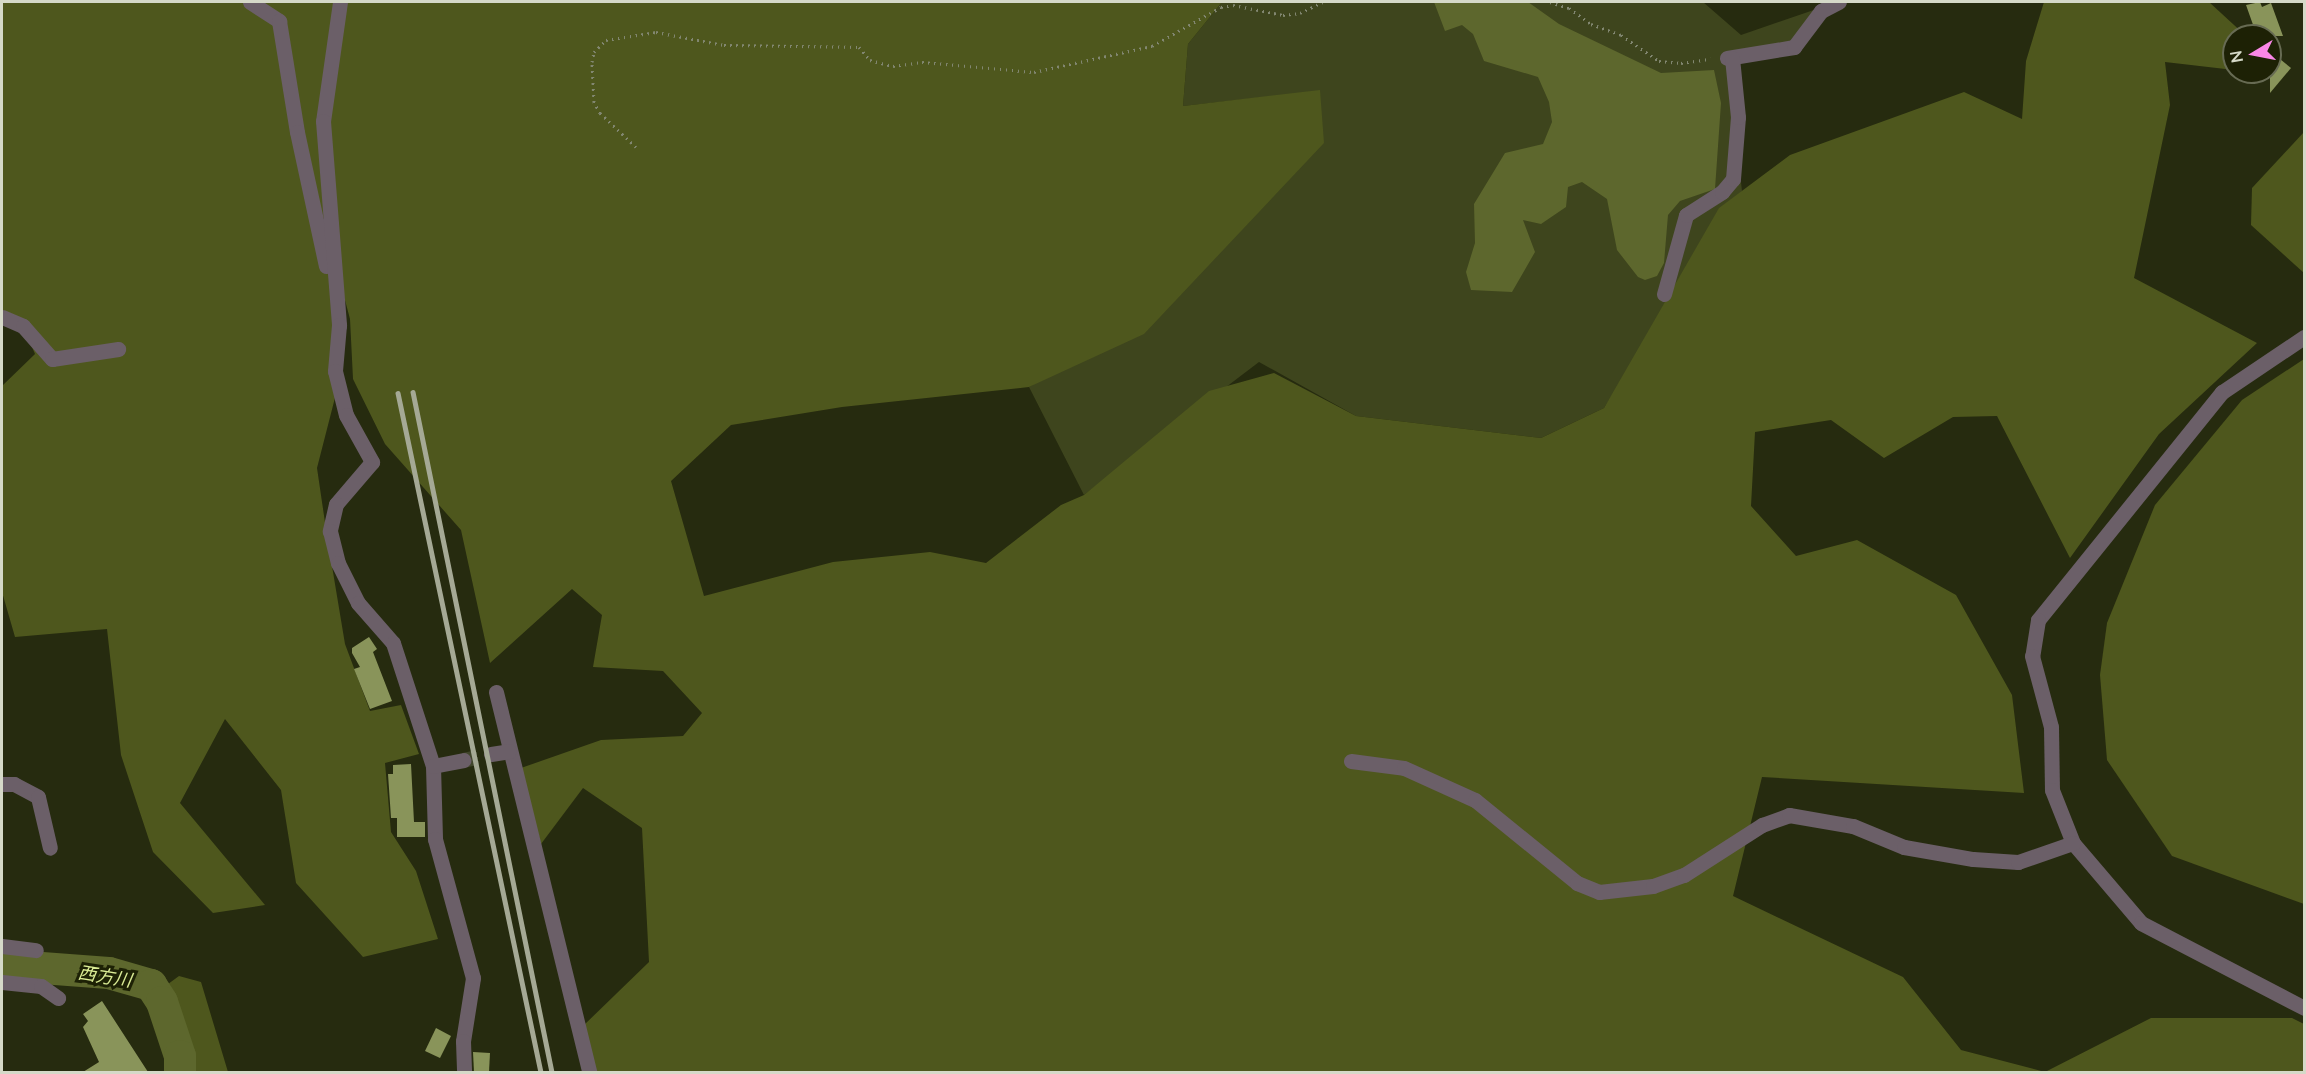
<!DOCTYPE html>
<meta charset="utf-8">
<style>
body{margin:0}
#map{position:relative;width:2306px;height:1074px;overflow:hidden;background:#262b0f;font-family:Lato,"Noto Sans JP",sans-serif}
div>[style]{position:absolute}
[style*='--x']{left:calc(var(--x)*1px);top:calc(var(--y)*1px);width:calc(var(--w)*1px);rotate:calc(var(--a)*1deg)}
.green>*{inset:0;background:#3e451d}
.forest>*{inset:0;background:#4e571d}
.water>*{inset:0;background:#5d672d}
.river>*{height:32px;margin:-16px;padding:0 16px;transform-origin:16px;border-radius:16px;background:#5d672d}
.building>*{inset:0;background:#89945a}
.minor-tunnel>*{height:15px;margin-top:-7.5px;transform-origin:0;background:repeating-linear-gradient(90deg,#40452b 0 15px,transparent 0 23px)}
.path>*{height:3px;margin-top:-1.5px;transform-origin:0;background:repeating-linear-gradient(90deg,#828771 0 1.5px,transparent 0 6px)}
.minor>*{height:15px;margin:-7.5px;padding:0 7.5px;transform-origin:7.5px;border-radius:7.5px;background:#6b5f68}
.rail>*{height:4.5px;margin:-2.25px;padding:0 2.25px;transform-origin:2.25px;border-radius:2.25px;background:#a5a995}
span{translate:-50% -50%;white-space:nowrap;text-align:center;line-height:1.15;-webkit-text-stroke:6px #1d2105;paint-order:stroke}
.water-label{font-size:18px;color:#dbec95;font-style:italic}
.frame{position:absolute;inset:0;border:3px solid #d5d9c8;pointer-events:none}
.north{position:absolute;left:2222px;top:24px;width:60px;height:60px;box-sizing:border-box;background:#1d2105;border:2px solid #676b53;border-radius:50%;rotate:260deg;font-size:16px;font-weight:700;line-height:24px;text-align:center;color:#d5d9c8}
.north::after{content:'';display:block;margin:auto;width:21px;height:27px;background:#fa87e7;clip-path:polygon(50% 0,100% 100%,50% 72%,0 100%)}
</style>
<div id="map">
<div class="green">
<i style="clip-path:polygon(1222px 2px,1703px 2px,1741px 35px,1837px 2px,1798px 45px,1727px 58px,1742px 191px,1604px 408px,1541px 438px,1356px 416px,1259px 362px,1084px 495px,1029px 387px,1168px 308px,1320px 91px,1183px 106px,1188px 44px)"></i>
</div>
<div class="forest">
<i style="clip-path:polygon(2px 2px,1222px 2px,1188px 44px,1183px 106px,1320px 90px,1324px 143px,1144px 334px,1029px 387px,842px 407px,731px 425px,671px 481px,704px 596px,833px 562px,930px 552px,986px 563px,1061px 505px,1084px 495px,1209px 391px,1274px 373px,1356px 416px,1541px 438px,1604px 408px,1719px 208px,1790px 155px,1964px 92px,2022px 119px,2026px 61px,2044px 2px,2209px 2px,2246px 36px,2234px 36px,2234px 70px,2165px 62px,2170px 105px,2134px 278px,2257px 343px,2159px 434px,2070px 558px,1997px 416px,1953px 417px,1884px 458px,1831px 420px,1755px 432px,1751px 506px,1796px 556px,1857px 540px,1956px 595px,2012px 695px,2024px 793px,1762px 777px,1733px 896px,1903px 977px,1961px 1050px,2045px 1072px,2151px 1018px,2292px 1018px,2304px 1024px,2304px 1072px,595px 1072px,583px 1026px,649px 962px,642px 828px,583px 788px,541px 844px,521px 768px,601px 740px,683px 736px,702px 713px,663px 671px,593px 667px,602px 615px,572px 589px,490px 663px,461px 530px,385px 444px,353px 379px,350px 319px,318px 198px,334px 304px,338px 386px,317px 468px,327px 536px,345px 644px,370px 711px,401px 705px,419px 754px,385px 763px,391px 832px,416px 871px,438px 939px,363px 957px,296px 883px,281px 790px,225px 719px,180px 803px,265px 905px,213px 913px,153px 852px,121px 755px,107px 629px,15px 637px,2px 592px,2px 386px,35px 354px,23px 326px,2px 315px)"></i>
<i style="clip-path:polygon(2304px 132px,2304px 273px,2251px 225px,2252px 188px)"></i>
<i style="clip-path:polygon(2304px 359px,2304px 904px,2172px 856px,2107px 760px,2100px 675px,2107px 623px,2155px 505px,2242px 400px)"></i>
<i style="clip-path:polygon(179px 976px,201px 982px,228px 1072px,186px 1072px,184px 1054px,164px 987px)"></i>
</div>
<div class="water">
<i style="clip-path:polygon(1434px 2px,1528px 2px,1559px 24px,1661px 73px,1714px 70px,1721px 103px,1715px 189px,1680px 201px,1668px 215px,1664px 263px,1657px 276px,1645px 280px,1638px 277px,1617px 250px,1607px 199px,1582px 182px,1568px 187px,1566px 207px,1541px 224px,1523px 220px,1535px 252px,1512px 292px,1471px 290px,1466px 272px,1475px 243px,1474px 204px,1505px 153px,1543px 144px,1552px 122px,1549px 102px,1538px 77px,1484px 61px,1473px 34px,1462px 25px,1445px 31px)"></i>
</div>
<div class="river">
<i style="--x:2;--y:965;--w:107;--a:4.3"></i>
<i style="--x:109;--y:973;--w:44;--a:15.9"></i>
<i style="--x:151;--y:985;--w:20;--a:57"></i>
<i style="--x:162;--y:1002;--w:57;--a:71.6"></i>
<i style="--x:180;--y:1056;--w:16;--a:90"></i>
</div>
<div class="building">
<i style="clip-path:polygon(2260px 2px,2262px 7px,2271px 3px,2283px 36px,2257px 36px,2246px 5px)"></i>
<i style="clip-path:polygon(2270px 51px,2291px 68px,2270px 93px)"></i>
<i style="clip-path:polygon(369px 637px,377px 649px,373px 652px,392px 701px,370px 709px,354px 669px,360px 667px,352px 653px,352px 648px)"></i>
<i style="clip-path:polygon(411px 764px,414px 822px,425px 822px,425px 837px,397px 837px,397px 818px,391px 818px,388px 774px,393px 774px,393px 765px)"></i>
<i style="clip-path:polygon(102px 1001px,148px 1072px,83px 1072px,99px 1062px,83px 1027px,88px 1021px,83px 1014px)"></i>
<i style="clip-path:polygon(436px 1028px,451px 1036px,440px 1058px,425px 1051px)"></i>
<i style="clip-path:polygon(473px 1052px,490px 1053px,489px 1072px,474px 1072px)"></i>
</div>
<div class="minor-tunnel">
<i style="--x:463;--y:760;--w:29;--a:-12"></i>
</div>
<div class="path">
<i style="--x:1550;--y:2;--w:20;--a:18"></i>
<i style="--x:1569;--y:8;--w:27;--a:36"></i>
<i style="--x:1591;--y:24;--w:32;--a:20"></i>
<i style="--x:1621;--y:35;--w:46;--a:34.4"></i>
<i style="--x:1659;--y:61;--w:22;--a:5"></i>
<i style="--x:1681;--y:63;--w:30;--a:-8"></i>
<i style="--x:636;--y:147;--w:50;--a:-136.6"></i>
<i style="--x:600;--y:113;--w:13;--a:-119"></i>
<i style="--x:594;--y:102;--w:40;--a:-92.9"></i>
<i style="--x:592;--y:62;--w:10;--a:-79"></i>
<i style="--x:594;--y:52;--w:17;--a:-45"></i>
<i style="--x:606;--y:40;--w:51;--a:-9.1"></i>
<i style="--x:656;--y:32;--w:69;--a:10.8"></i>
<i style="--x:724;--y:45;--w:135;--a:0.8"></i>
<i style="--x:859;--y:47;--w:17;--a:50"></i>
<i style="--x:870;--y:60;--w:24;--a:15"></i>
<i style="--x:893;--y:66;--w:29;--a:-8"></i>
<i style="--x:922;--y:62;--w:112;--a:5.1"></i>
<i style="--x:1034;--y:72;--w:121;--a:-12.4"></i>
<i style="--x:1152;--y:46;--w:79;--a:-29.5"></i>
<i style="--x:1221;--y:7;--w:12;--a:-9"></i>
<i style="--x:1233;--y:5;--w:51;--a:11.3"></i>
<i style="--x:1283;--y:15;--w:17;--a:-7"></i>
<i style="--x:1300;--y:13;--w:25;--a:-26"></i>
</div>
<div class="minor">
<i style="--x:250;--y:2;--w:35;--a:33"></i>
<i style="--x:279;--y:21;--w:112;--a:80.8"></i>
<i style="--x:297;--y:132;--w:137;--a:77.8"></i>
<i style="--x:340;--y:2;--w:120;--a:98.1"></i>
<i style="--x:323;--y:121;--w:205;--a:85.5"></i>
<i style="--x:339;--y:325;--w:46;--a:95"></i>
<i style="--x:335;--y:371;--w:45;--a:76"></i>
<i style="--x:346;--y:415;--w:54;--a:61"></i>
<i style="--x:372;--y:462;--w:55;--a:130.6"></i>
<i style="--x:336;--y:504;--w:28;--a:103"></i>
<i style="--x:330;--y:531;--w:33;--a:76"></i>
<i style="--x:338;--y:563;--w:45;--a:63.4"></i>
<i style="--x:358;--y:603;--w:53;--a:48.8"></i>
<i style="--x:393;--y:643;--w:129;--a:72"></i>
<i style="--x:433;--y:766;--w:73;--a:88.4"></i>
<i style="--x:435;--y:839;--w:144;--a:74.7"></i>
<i style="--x:473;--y:978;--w:64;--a:99"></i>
<i style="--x:463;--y:1041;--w:31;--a:88"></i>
<i style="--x:1727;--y:58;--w:68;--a:-9.3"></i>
<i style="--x:1794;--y:47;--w:45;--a:-53.1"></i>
<i style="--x:1821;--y:11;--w:20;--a:-27"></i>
<i style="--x:1664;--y:294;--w:82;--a:-74.4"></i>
<i style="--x:1686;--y:215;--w:43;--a:-32.6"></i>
<i style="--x:1722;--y:192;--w:17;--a:-50"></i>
<i style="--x:1733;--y:179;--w:62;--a:-85.4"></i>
<i style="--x:1738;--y:117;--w:59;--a:-95.8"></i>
<i style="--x:2;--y:317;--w:23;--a:23"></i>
<i style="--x:23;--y:326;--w:44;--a:48.7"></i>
<i style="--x:52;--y:359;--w:67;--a:-8.6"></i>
<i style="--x:2304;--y:337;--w:99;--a:146.1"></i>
<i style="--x:2222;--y:392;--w:293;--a:128.9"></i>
<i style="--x:2038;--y:620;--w:36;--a:99"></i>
<i style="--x:2032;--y:656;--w:73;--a:75"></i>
<i style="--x:2051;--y:727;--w:63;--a:89.1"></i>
<i style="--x:2052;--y:790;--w:57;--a:68.4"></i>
<i style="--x:2073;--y:843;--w:105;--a:49.6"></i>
<i style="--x:2141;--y:923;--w:184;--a:27.5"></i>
<i style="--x:496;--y:692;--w:391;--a:76.2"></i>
<i style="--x:491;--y:754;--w:18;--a:-9"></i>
<i style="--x:1351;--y:761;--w:53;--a:7.5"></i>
<i style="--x:1404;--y:768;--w:78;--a:24.3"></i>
<i style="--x:1475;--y:800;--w:132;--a:39.1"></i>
<i style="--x:1577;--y:883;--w:24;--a:22"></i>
<i style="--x:1599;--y:892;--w:54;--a:-6.3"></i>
<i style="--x:1653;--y:886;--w:33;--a:-20"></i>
<i style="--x:1684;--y:875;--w:93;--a:-32.7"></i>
<i style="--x:1762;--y:825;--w:29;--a:-20"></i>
<i style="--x:1789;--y:815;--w:65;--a:9.8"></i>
<i style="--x:1853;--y:826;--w:55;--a:22.4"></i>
<i style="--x:1904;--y:847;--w:70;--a:9.9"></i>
<i style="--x:1973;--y:859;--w:45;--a:3.8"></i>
<i style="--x:2018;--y:862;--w:58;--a:-19.1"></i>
<i style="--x:433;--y:766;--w:31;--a:-11"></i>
<i style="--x:2;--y:784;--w:12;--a:0"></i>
<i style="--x:14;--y:784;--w:27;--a:28"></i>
<i style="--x:38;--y:797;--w:52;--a:76.8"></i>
<i style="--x:2;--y:946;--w:34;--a:7"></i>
<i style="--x:2;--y:982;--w:39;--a:6"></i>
<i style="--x:41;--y:986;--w:21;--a:35"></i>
</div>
<div class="rail">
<i style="--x:413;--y:392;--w:694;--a:78.45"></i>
<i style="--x:398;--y:393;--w:694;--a:78.11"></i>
</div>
<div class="water-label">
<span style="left:105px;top:976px;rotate:9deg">西方川</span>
</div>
<div class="frame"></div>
<div class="north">N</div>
</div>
